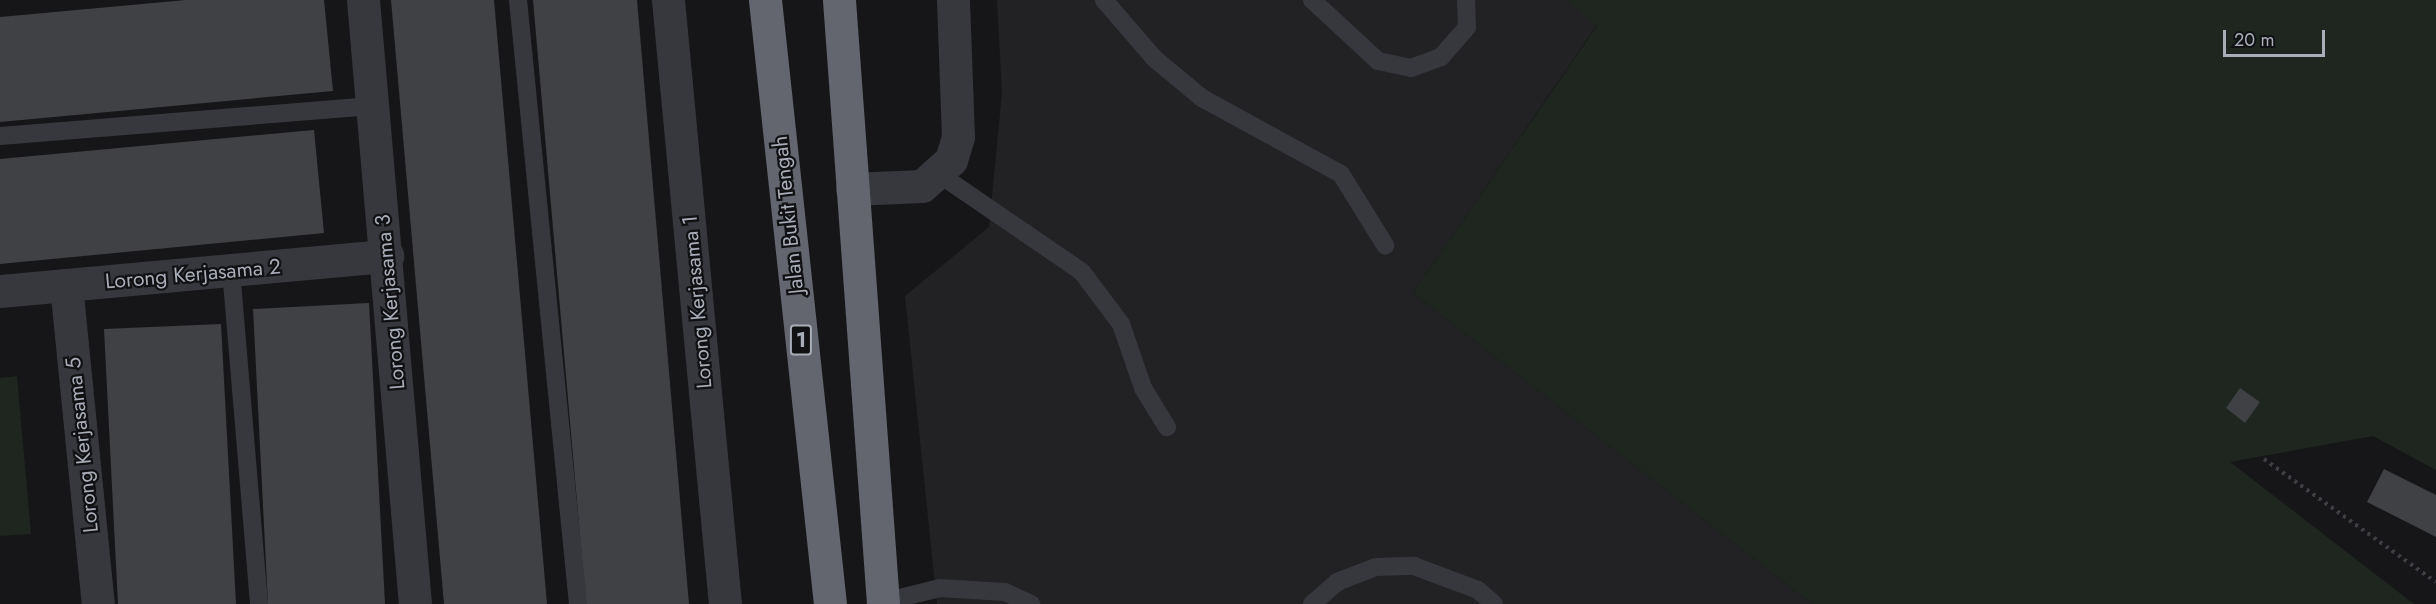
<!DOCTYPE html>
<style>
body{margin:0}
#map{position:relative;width:2436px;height:604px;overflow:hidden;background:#161618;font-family:Jost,sans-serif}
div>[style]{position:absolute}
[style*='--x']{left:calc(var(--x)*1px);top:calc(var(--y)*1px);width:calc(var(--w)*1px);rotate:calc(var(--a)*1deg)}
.built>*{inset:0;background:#222225}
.green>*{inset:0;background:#1e261f}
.building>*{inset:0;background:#404145}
.path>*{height:4px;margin-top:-2px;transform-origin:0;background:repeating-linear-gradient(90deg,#3d3f44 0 3px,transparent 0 7.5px)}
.lane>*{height:18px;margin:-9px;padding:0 9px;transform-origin:9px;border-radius:9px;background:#37383d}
.street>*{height:33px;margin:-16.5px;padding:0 16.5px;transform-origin:16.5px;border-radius:16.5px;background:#37383d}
.highway>*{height:33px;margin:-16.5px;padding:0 16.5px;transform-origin:16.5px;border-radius:16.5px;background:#63666e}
span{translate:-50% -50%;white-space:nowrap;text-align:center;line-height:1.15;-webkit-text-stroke:4.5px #111113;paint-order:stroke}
.shield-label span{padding:2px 4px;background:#111113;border:2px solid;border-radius:4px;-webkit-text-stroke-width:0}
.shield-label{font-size:20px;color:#a8adb8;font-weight:700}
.street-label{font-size:21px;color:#a8adb8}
.scale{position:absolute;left:2223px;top:30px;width:102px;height:27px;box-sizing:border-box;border:3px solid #a8adb8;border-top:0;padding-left:8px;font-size:18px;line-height:21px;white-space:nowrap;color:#a8adb8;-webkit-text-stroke:4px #111113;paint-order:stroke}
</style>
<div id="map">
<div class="built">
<i style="clip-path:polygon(997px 0,1567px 0,1597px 25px,1413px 293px,1812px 604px,937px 604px,905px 296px,989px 227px,1002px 93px)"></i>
</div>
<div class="green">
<i style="clip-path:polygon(1567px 0,2436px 0,2436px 470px,2373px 436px,2230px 462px,2414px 604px,1812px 604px,1413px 293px,1597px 26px)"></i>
<i style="clip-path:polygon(17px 376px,31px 534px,0 536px,0 378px)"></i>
</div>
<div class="building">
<i style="clip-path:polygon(186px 0,324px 0,333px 91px,0 122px,0 17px)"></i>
<i style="clip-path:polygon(391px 0,494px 0,547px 604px,444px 604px)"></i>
<i style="clip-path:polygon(533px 0,637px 0,689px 604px,586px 604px)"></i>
<i style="clip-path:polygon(314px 130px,324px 233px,0 264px,0 159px)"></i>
<i style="clip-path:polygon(369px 303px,385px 604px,268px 604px,253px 309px)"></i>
<i style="clip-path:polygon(221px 324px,236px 604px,118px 604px,104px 329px)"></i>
<i style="clip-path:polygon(2240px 388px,2260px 402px,2245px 423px,2226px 408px)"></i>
<i style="clip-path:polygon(2384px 469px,2436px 495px,2436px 537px,2367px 502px)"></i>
</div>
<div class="path">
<i style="--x:2264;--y:459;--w:211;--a:35.6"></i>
</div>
<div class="lane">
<i style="--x:518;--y:0;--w:607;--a:84.33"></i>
<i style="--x:1104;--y:0;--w:78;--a:49.2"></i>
<i style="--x:1155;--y:59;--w:61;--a:39.7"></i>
<i style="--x:1202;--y:98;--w:158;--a:28.7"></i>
<i style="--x:1341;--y:174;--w:84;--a:58.2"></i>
<i style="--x:1312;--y:0;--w:90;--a:42.7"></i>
<i style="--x:1378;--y:61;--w:34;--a:12"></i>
<i style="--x:1411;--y:68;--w:32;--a:-20"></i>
<i style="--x:1441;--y:57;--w:40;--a:-49"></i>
<i style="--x:1467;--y:27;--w:27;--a:-92"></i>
<i style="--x:0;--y:136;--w:373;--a:-4.6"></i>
<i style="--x:939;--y:174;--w:173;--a:34.4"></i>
<i style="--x:1082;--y:272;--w:65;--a:53.1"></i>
<i style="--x:1121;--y:324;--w:68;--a:71"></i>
<i style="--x:1143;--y:388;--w:46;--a:58.4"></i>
<i style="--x:231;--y:270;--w:335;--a:85.2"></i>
<i style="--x:883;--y:602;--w:59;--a:-13.8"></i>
<i style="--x:940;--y:588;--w:65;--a:3.5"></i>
<i style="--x:1005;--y:592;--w:29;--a:25"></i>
<i style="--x:1312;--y:604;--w:33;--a:-41"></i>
<i style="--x:1337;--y:582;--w:42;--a:-21"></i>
<i style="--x:1376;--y:567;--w:38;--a:-2"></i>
<i style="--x:1414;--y:566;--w:68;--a:20.6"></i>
<i style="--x:1478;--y:590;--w:21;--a:41"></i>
</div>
<div class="street">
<i style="--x:363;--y:0;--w:606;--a:85.08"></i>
<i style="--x:668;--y:0;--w:607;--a:84.61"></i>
<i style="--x:852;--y:189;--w:70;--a:-2.5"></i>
<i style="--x:922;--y:186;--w:39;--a:-42"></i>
<i style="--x:951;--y:160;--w:24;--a:-73"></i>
<i style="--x:958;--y:137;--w:137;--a:-92.1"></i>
<i style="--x:66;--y:285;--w:321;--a:84.3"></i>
<i style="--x:0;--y:291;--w:389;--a:-5.2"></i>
</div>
<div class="highway">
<i style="--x:765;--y:0;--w:607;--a:83.86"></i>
<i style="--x:839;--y:0;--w:606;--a:85.83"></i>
</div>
<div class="shield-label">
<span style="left:801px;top:340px">1</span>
</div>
<div class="street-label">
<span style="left:788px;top:215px;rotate:-96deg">Jalan Bukit Tengah</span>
<span style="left:193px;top:274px;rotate:-5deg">Lorong Kerjasama 2</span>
<span style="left:390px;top:302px;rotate:-95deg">Lorong Kerjasama 3</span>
<span style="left:697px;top:302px;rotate:-95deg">Lorong Kerjasama 1</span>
<span style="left:82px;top:445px;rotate:-96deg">Lorong Kerjasama 5</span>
</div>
<div class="scale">20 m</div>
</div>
